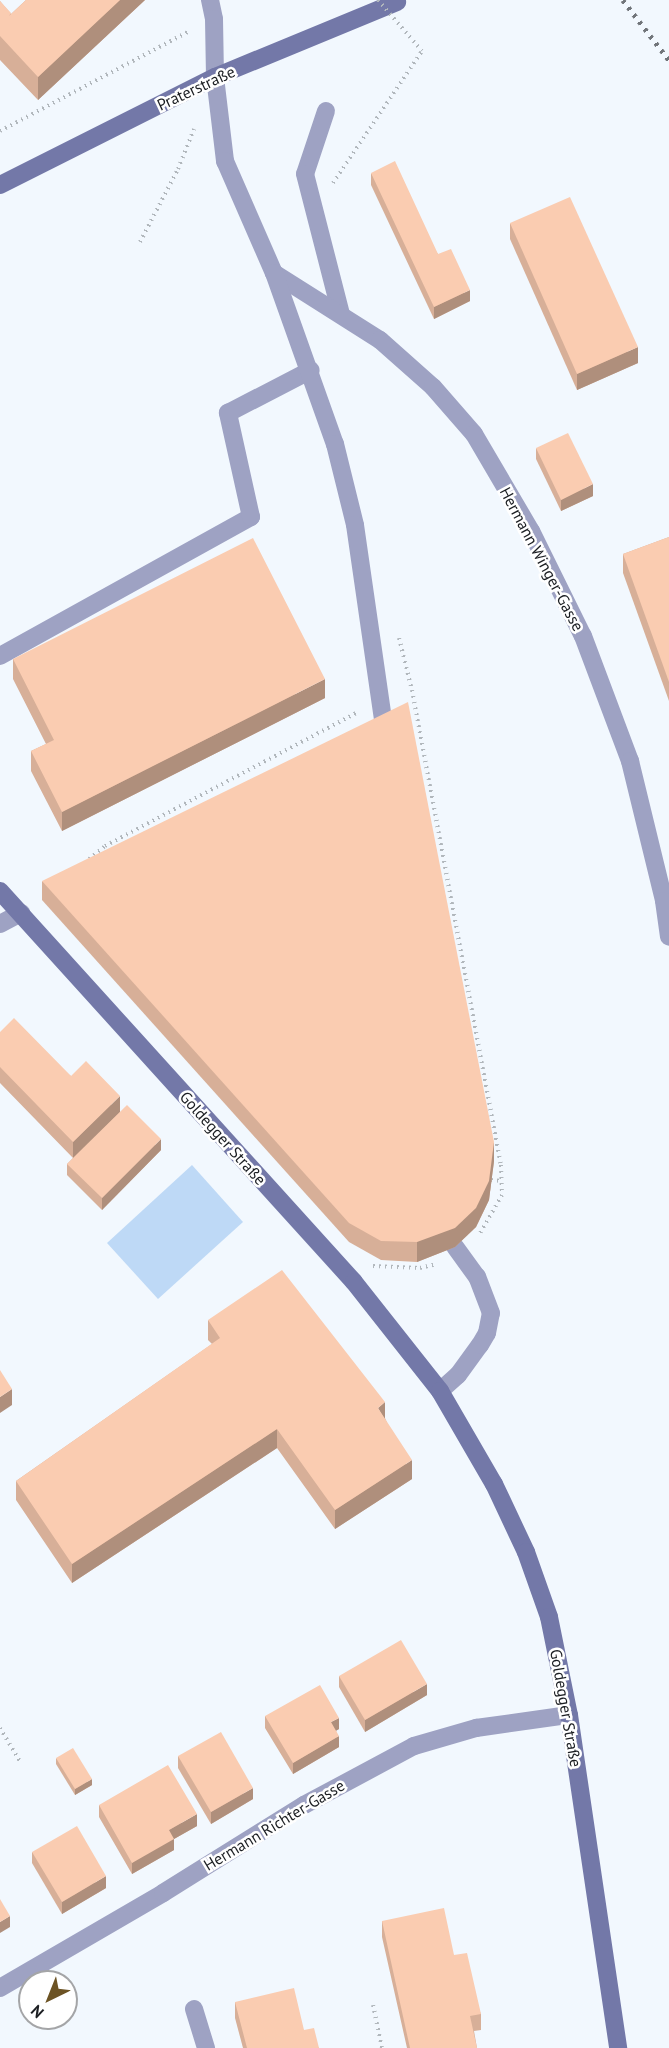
<!DOCTYPE html>
<meta charset="utf-8">
<style>
body{margin:0}
#map{position:relative;width:669px;height:2048px;overflow:hidden;background:#f2f8fe;font-family:"PT Sans",sans-serif}
div>[style]{position:absolute}
[style*='--x']{left:calc(var(--x)*1px);top:calc(var(--y)*1px);width:calc(var(--w)*1px);rotate:calc(var(--a)*1deg)}
.green>*{inset:0;background:#bed9f6}
.path>*{height:4px;margin-top:-2px;transform-origin:0;background:repeating-linear-gradient(90deg,#b1b7bc 0 1.5px,transparent 0 6px)}
.lane>*{height:18px;margin:-9px;padding:0 9px;transform-origin:9px;border-radius:9px;background:#9ea2c3}
.street>*{height:18px;margin:-9px;padding:0 9px;transform-origin:9px;border-radius:9px;background:#9ea2c3}
.secondary>*{height:18px;margin:-9px;padding:0 9px;transform-origin:9px;border-radius:9px;background:#7378a8}
.rail>*{height:4.5px;margin-top:-2.25px;transform-origin:0;background:repeating-linear-gradient(90deg,#71757a 0 3px,transparent 0 9px)}
.path-bridge>*{height:4px;margin-top:-2px;transform-origin:0;background:repeating-linear-gradient(90deg,#b1b7bc 0 1.5px,transparent 0 6px)}
.wall>*{inset:0;background:#d7af98}
.shaded-wall>*{inset:0;background:#af8f7c}
.building>*{inset:0;background:#faccb1}
span{translate:-50% -50%;white-space:nowrap;text-align:center;line-height:1.15;-webkit-text-stroke:5px #fff;paint-order:stroke}
.street-label{font-size:16px;color:#1b1e22}
.north{position:absolute;left:18px;top:1970px;width:60px;height:60px;box-sizing:border-box;background:#fff;border:2px solid #a4a5a7;border-radius:50%;rotate:223deg;font-size:16px;font-weight:700;line-height:24px;text-align:center;color:#1b1e22}
.north::after{content:'';display:block;margin:auto;width:21px;height:27px;background:#6c5324;clip-path:polygon(50% 0,100% 100%,50% 72%,0 100%)}
</style>
<div id="map">
<div class="green">
<i style="clip-path:polygon(192px 1165px,243px 1222px,158px 1299px,107px 1243px)"></i>
</div>
<div class="path">
<i style="--x:0;--y:131;--w:212;--a:-27.8"></i>
<i style="--x:333;--y:183;--w:159;--a:-56"></i>
<i style="--x:140;--y:242;--w:82;--a:-62.5"></i>
<i style="--x:178;--y:169;--w:43;--a:-68.2"></i>
<i style="--x:399;--y:638;--w:54;--a:76"></i>
<i style="--x:412;--y:690;--w:483;--a:79.4"></i>
<i style="--x:501;--y:1165;--w:30;--a:88"></i>
<i style="--x:502;--y:1195;--w:46;--a:119.9"></i>
<i style="--x:89;--y:859;--w:21;--a:-39"></i>
<i style="--x:105;--y:846;--w:284;--a:-27.9"></i>
<i style="--x:491;--y:1180;--w:11;--a:5"></i>
<i style="--x:373;--y:1266;--w:47;--a:2.4"></i>
<i style="--x:420;--y:1268;--w:17;--a:-13"></i>
<i style="--x:0;--y:1728;--w:39;--a:59"></i>
<i style="--x:373;--y:2005;--w:44;--a:78.2"></i>
</div>
<div class="lane">
<i style="--x:326;--y:111;--w:66;--a:108.4"></i>
<i style="--x:305;--y:174;--w:145;--a:75.6"></i>
<i style="--x:274;--y:273;--w:125;--a:32.3"></i>
<i style="--x:380;--y:340;--w:71;--a:41.6"></i>
<i style="--x:433;--y:387;--w:62;--a:48.9"></i>
<i style="--x:474;--y:434;--w:113;--a:59.6"></i>
<i style="--x:531;--y:531;--w:117;--a:63.7"></i>
<i style="--x:583;--y:636;--w:134;--a:69.4"></i>
<i style="--x:630;--y:761;--w:144;--a:76.3"></i>
<i style="--x:664;--y:901;--w:36;--a:82"></i>
<i style="--x:0;--y:656;--w:287;--a:-29"></i>
<i style="--x:251;--y:517;--w:107;--a:-102.5"></i>
<i style="--x:228;--y:413;--w:93;--a:-27.4"></i>
<i style="--x:440;--y:1391;--w:24;--a:-42"></i>
<i style="--x:458;--y:1375;--w:37;--a:-54"></i>
<i style="--x:480;--y:1345;--w:14;--a:-60"></i>
<i style="--x:487;--y:1333;--w:20;--a:-79"></i>
<i style="--x:491;--y:1313;--w:39;--a:-111"></i>
<i style="--x:477;--y:1277;--w:37;--a:-126"></i>
<i style="--x:194;--y:2009;--w:41;--a:72.9"></i>
</div>
<div class="street">
<i style="--x:210;--y:0;--w:19;--a:78"></i>
<i style="--x:214;--y:19;--w:58;--a:89"></i>
<i style="--x:215;--y:77;--w:85;--a:83.2"></i>
<i style="--x:225;--y:161;--w:122;--a:66.4"></i>
<i style="--x:274;--y:273;--w:182;--a:70.4"></i>
<i style="--x:335;--y:444;--w:83;--a:76.1"></i>
<i style="--x:355;--y:525;--w:209;--a:81.8"></i>
<i style="--x:0;--y:924;--w:24;--a:-28"></i>
<i style="--x:0;--y:1988;--w:189;--a:-30.2"></i>
<i style="--x:163;--y:1893;--w:166;--a:-32"></i>
<i style="--x:304;--y:1805;--w:125;--a:-28.2"></i>
<i style="--x:414;--y:1746;--w:65;--a:-16.2"></i>
<i style="--x:476;--y:1728;--w:94;--a:-8"></i>
</div>
<div class="secondary">
<i style="--x:0;--y:185;--w:241;--a:-26.7"></i>
<i style="--x:215;--y:77;--w:197;--a:-22.4"></i>
<i style="--x:0;--y:891;--w:527;--a:47.84"></i>
<i style="--x:354;--y:1282;--w:139;--a:51.7"></i>
<i style="--x:440;--y:1391;--w:108;--a:59.9"></i>
<i style="--x:494;--y:1484;--w:75;--a:64.8"></i>
<i style="--x:526;--y:1552;--w:69;--a:70.5"></i>
<i style="--x:549;--y:1617;--w:100;--a:78.5"></i>
<i style="--x:569;--y:1715;--w:337;--a:81.6"></i>
</div>
<div class="rail">
<i style="--x:623;--y:0;--w:76;--a:52.5"></i>
</div>
<div class="path-bridge">
<i style="--x:378;--y:0;--w:67;--a:49.2"></i>
</div>
<div class="wall">
<i style="clip-path:polygon(26px 0,145px 0,38px 100px,0 60px,0 1px,11px 14px)"></i>
<i style="clip-path:polygon(371px 173px,438px 254px,470px 301px,434px 319px,371px 185px)"></i>
<i style="clip-path:polygon(510px 223px,638px 363px,577px 390px,510px 239px)"></i>
<i style="clip-path:polygon(536px 448px,593px 496px,561px 511px,536px 459px)"></i>
<i style="clip-path:polygon(669px 537px,669px 701px,623px 573px,623px 554px)"></i>
<i style="clip-path:polygon(13px 659px,325px 698px,62px 831px,31px 771px,31px 751px,46px 744px,13px 679px)"></i>
<i style="clip-path:polygon(42px 881px,494px 1161px,489px 1200px,476px 1227px,455px 1247px,417px 1262px,381px 1260px,349px 1242px,42px 900px)"></i>
<i style="clip-path:polygon(0 1032px,71px 1076px,120px 1112px,161px 1150px,102px 1210px,67px 1175px,67px 1164px,73px 1158px,0 1083px)"></i>
<i style="clip-path:polygon(208px 1320px,385px 1418px,412px 1479px,335px 1529px,277px 1448px,72px 1583px,16px 1500px,16px 1481px,212px 1344px,208px 1340px)"></i>
<i style="clip-path:polygon(339px 1676px,427px 1695px,365px 1732px,339px 1687px)"></i>
<i style="clip-path:polygon(265px 1716px,339px 1729px,336px 1730px,339px 1747px,293px 1774px,265px 1728px)"></i>
<i style="clip-path:polygon(178px 1756px,253px 1799px,211px 1824px,178px 1768px)"></i>
<i style="clip-path:polygon(56px 1758px,92px 1785px,75px 1795px,56px 1764px)"></i>
<i style="clip-path:polygon(99px 1805px,197px 1826px,174px 1839px,174px 1850px,132px 1874px,99px 1817px)"></i>
<i style="clip-path:polygon(32px 1852px,106px 1888px,62px 1914px,32px 1863px)"></i>
<i style="clip-path:polygon(382px 1921px,454px 1955px,481px 2014px,481px 2030px,474px 2031px,477px 2048px,407px 2048px,382px 1937px)"></i>
<i style="clip-path:polygon(235px 2002px,304px 2030px,319px 2048px,243px 2048px,235px 2018px)"></i>
</div>
<div class="shaded-wall">
<i style="clip-path:polygon(120px 0,145px 0,38px 100px,38px 77px)"></i>
<i style="clip-path:polygon(470px 290px,470px 301px,434px 319px,434px 307px)"></i>
<i style="clip-path:polygon(638px 347px,638px 363px,577px 390px,577px 374px)"></i>
<i style="clip-path:polygon(593px 484px,593px 496px,561px 511px,561px 500px)"></i>
<i style="clip-path:polygon(325px 679px,325px 698px,62px 831px,62px 812px)"></i>
<i style="clip-path:polygon(120px 1096px,120px 1112px,73px 1158px,73px 1142px)"></i>
<i style="clip-path:polygon(161px 1139px,161px 1150px,102px 1210px,102px 1198px)"></i>
<i style="clip-path:polygon(494px 1142px,494px 1161px,489px 1200px,476px 1227px,455px 1247px,417px 1262px,417px 1242px)"></i>
<i style="clip-path:polygon(12px 1389px,12px 1405px,0 1413px,0 1397px)"></i>
<i style="clip-path:polygon(385px 1402px,385px 1421px,378px 1408px)"></i>
<i style="clip-path:polygon(277px 1429px,277px 1448px,72px 1583px,72px 1564px)"></i>
<i style="clip-path:polygon(412px 1460px,412px 1479px,335px 1529px,335px 1510px)"></i>
<i style="clip-path:polygon(427px 1684px,427px 1695px,365px 1732px,365px 1720px)"></i>
<i style="clip-path:polygon(339px 1718px,339px 1729px,331px 1734px,331px 1722px)"></i>
<i style="clip-path:polygon(339px 1736px,339px 1747px,293px 1774px,293px 1763px)"></i>
<i style="clip-path:polygon(92px 1779px,92px 1785px,75px 1795px,75px 1789px)"></i>
<i style="clip-path:polygon(253px 1788px,253px 1799px,211px 1824px,211px 1812px)"></i>
<i style="clip-path:polygon(197px 1814px,197px 1826px,174px 1839px,174px 1850px,132px 1874px,132px 1863px,169px 1830px)"></i>
<i style="clip-path:polygon(106px 1876px,106px 1888px,62px 1914px,62px 1902px)"></i>
<i style="clip-path:polygon(10px 1916px,10px 1927px,0 1933px,0 1922px)"></i>
</div>
<div class="building">
<i style="clip-path:polygon(26px 0,120px 0,38px 77px,0 36px,0 1px,11px 13px,9px 16px)"></i>
<i style="clip-path:polygon(395px 161px,438px 254px,451px 249px,470px 290px,434px 307px,371px 173px)"></i>
<i style="clip-path:polygon(570px 197px,638px 347px,577px 374px,510px 223px)"></i>
<i style="clip-path:polygon(568px 433px,593px 484px,561px 500px,536px 448px)"></i>
<i style="clip-path:polygon(669px 537px,669px 682px,623px 554px)"></i>
<i style="clip-path:polygon(253px 538px,325px 679px,62px 812px,31px 751px,54px 740px,13px 659px)"></i>
<i style="clip-path:polygon(408px 702px,494px 1142px,489px 1181px,476px 1208px,455px 1228px,417px 1242px,381px 1241px,349px 1223px,42px 881px)"></i>
<i style="clip-path:polygon(14px 1018px,71px 1076px,86px 1061px,120px 1096px,73px 1142px,0 1067px,0 1032px)"></i>
<i style="clip-path:polygon(127px 1105px,161px 1139px,102px 1198px,67px 1164px)"></i>
<i style="clip-path:polygon(282px 1270px,385px 1402px,378px 1408px,412px 1460px,335px 1510px,277px 1429px,72px 1564px,16px 1481px,220px 1338px,208px 1320px)"></i>
<i style="clip-path:polygon(0 1370px,12px 1389px,0 1397px)"></i>
<i style="clip-path:polygon(401px 1640px,427px 1684px,365px 1720px,339px 1676px)"></i>
<i style="clip-path:polygon(320px 1685px,339px 1718px,331px 1722px,339px 1736px,293px 1763px,265px 1716px)"></i>
<i style="clip-path:polygon(221px 1732px,253px 1788px,211px 1812px,178px 1756px)"></i>
<i style="clip-path:polygon(73px 1748px,92px 1779px,75px 1789px,56px 1758px)"></i>
<i style="clip-path:polygon(168px 1765px,197px 1814px,169px 1830px,174px 1839px,132px 1863px,99px 1805px)"></i>
<i style="clip-path:polygon(77px 1826px,106px 1876px,62px 1902px,32px 1852px)"></i>
<i style="clip-path:polygon(0 1899px,10px 1916px,0 1922px)"></i>
<i style="clip-path:polygon(444px 1908px,454px 1955px,467px 1953px,481px 2014px,470px 2016px,477px 2048px,410px 2048px,382px 1921px)"></i>
<i style="clip-path:polygon(294px 1988px,304px 2030px,314px 2028px,319px 2048px,247px 2048px,235px 2002px)"></i>
</div>
<div class="street-label">
<span style="left:196px;top:88px;rotate:-25deg">Praterstraße</span>
<span style="left:542px;top:559px;rotate:62deg">Hermann Winger-Gasse</span>
<span style="left:223px;top:1138px;rotate:48deg">Goldegger Straße</span>
<span style="left:566px;top:1708px;rotate:80deg">Goldegger Straße</span>
<span style="left:274px;top:1825px;rotate:-31deg">Hermann Richter-Gasse</span>
</div>
<div class="north">N</div>
</div>
